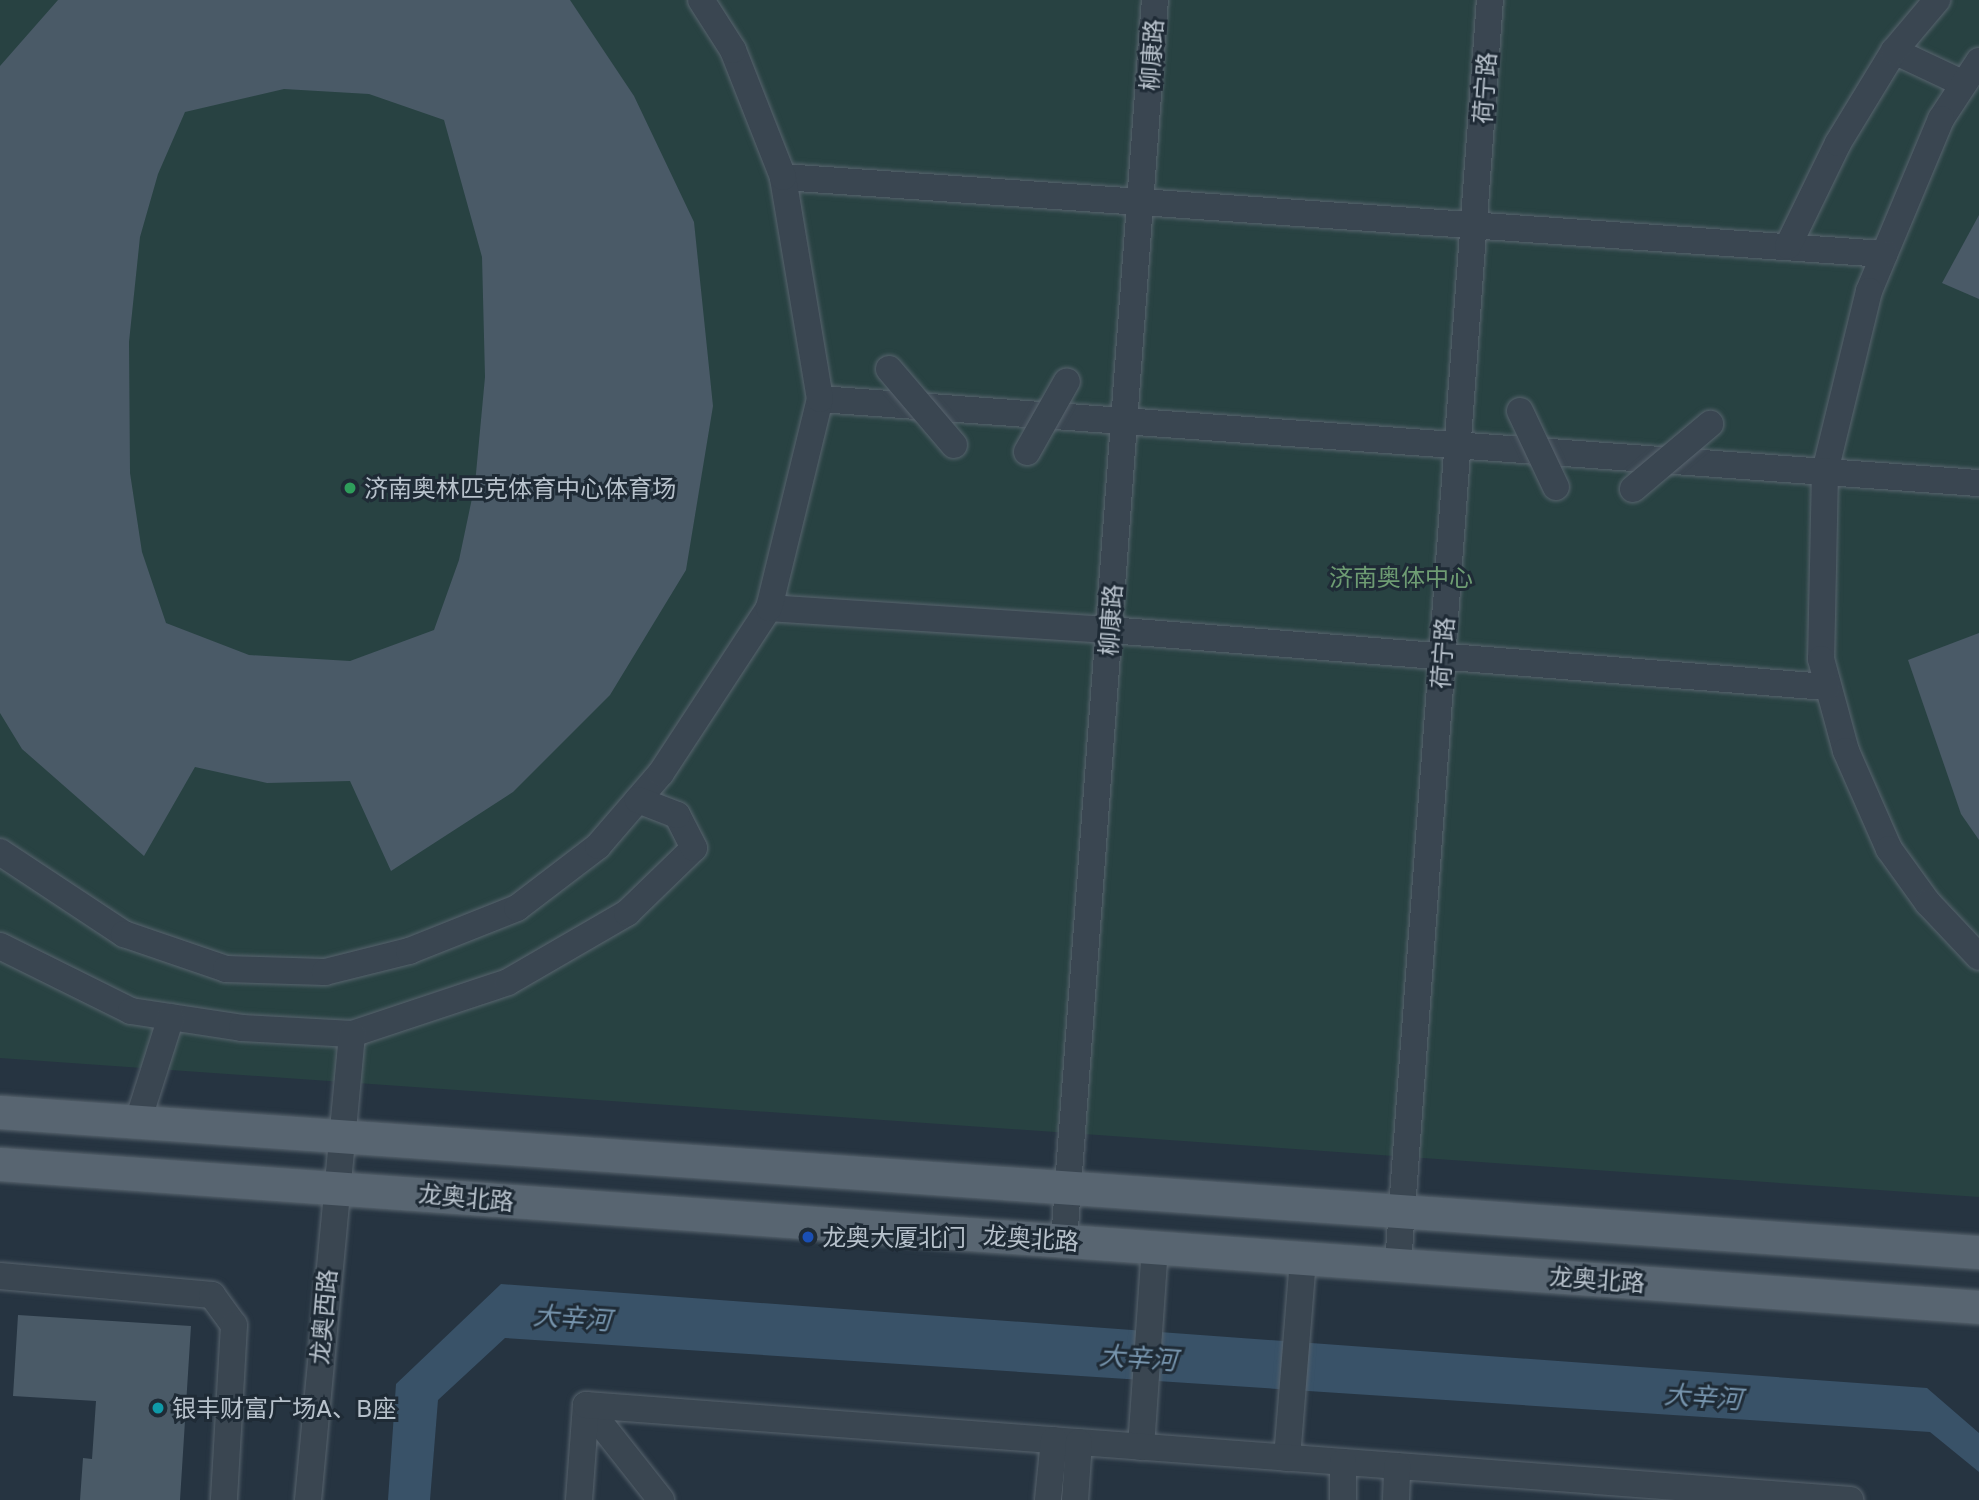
<!DOCTYPE html>
<meta charset="utf-8">
<style>
body{margin:0}
#map{position:relative;width:1979px;height:1500px;overflow:hidden;background:#263441;font-family:"Golos Text","Noto Sans SC",sans-serif}
div>[style]{position:absolute}
[style*='--x']{left:calc(var(--x)*1px);top:calc(var(--y)*1px);width:calc(var(--w)*1px);rotate:calc(var(--a)*1deg)}
.green>*{inset:0;background:#284242}
.water>*{inset:0;background:#395268}
.building>*{inset:0;background:#4a5a67}
.roads{filter:drop-shadow(0 0 2px #58646e) drop-shadow(0 0 2px #58646e)}
.minor>*{height:26px;margin:-13px;padding:0 13px;transform-origin:13px;border-radius:13px;background:#3a4651}
.major>*{height:33px;margin:-16.5px;padding:0 16.5px;transform-origin:16.5px;border-radius:16.5px;background:#586571}
.bridges{filter:drop-shadow(0 0 2px #58646e) drop-shadow(0 0 2px #58646e)}
.minor-bridge>*{height:26px;margin:-13px;padding:0 13px;transform-origin:13px;border-radius:13px;background:#3a4651}
.dots>*{width:19px;height:19px;translate:-50% -50%;box-sizing:border-box;border:4px solid #1f2b36;border-radius:50%}
span{translate:-50% -50%;white-space:nowrap;text-align:center;line-height:1.15;-webkit-text-stroke:6px #1f2b36;paint-order:stroke}
.street-label{font-size:24px;color:#b7c1cb}
.poi-label{font-size:24px;color:#b7c1cb}
.left{translate:0 -50%;text-align:left}
.park-label{font-size:24px;color:#6e9c73}
.water-label{font-size:26px;color:#7795ae;font-style:italic}
</style>
<div id="map">
<div class="green">
<i style="clip-path:polygon(0 0,1979px 0,1979px 1197px,0 1058px)"></i>
</div>
<div class="water">
<i style="clip-path:polygon(501px 1284px,1927px 1388px,1979px 1433px,1979px 1472px,1930px 1432px,505px 1338px,438px 1400px,430px 1500px,388px 1500px,396px 1384px)"></i>
</div>
<div class="building">
<i style="clip-path:polygon(evenodd,58px 0,570px 0,634px 96px,694px 222px,713px 406px,686px 570px,610px 695px,513px 792px,391px 871px,350px 781px,267px 783px,195px 767px,144px 856px,22px 749px,0 713px,0 66px,58px 0,284px 89px,369px 94px,444px 120px,482px 257px,485px 377px,475px 484px,459px 560px,434px 630px,350px 661px,249px 655px,166px 623px,142px 552px,130px 473px,129px 342px,140px 237px,158px 174px,185px 112px,284px 89px)"></i>
<i style="clip-path:polygon(1979px 215px,1979px 299px,1942px 283px)"></i>
<i style="clip-path:polygon(1979px 633px,1979px 840px,1961px 814px,1908px 660px)"></i>
<i style="clip-path:polygon(18px 1315px,191px 1326px,180px 1500px,80px 1500px,83px 1458px,92px 1459px,96px 1401px,13px 1396px)"></i>
</div>
<div class="roads">
<div class="minor">
<i style="--x:1894;--y:51;--w:77;--a:25.2"></i>
<i style="--x:1979;--y:61;--w:69;--a:123.2"></i>
<i style="--x:1941;--y:119;--w:186;--a:112.7"></i>
<i style="--x:1869;--y:291;--w:185;--a:103.7"></i>
<i style="--x:1825;--y:471;--w:188;--a:91.2"></i>
<i style="--x:1821;--y:659;--w:95;--a:74.8"></i>
<i style="--x:1846;--y:751;--w:107;--a:66.3"></i>
<i style="--x:1889;--y:849;--w:67;--a:54.2"></i>
<i style="--x:1928;--y:903;--w:74;--a:46.6"></i>
<i style="--x:783;--y:177;--w:1104;--a:4"></i>
<i style="--x:1788;--y:246;--w:114;--a:-64.1"></i>
<i style="--x:1838;--y:143;--w:108;--a:-58.7"></i>
<i style="--x:1894;--y:51;--w:67;--a:-49.9"></i>
<i style="--x:820;--y:399;--w:1162;--a:4.15"></i>
<i style="--x:769;--y:608;--w:342;--a:3.7"></i>
<i style="--x:1110;--y:630;--w:719;--a:4.55"></i>
<i style="--x:0;--y:852;--w:149;--a:33.5"></i>
<i style="--x:124;--y:934;--w:108;--a:18.9"></i>
<i style="--x:226;--y:969;--w:99;--a:1.7"></i>
<i style="--x:325;--y:972;--w:87;--a:-14"></i>
<i style="--x:409;--y:951;--w:116;--a:-21.7"></i>
<i style="--x:517;--y:908;--w:102;--a:-37.4"></i>
<i style="--x:598;--y:846;--w:96;--a:-49.2"></i>
<i style="--x:661;--y:773;--w:197;--a:-56.8"></i>
<i style="--x:769;--y:608;--w:215;--a:-76.3"></i>
<i style="--x:820;--y:399;--w:225;--a:-99.5"></i>
<i style="--x:783;--y:177;--w:136;--a:-111.5"></i>
<i style="--x:733;--y:50;--w:59;--a:-122.6"></i>
<i style="--x:0;--y:946;--w:146;--a:26.4"></i>
<i style="--x:131;--y:1011;--w:112;--a:8.7"></i>
<i style="--x:242;--y:1028;--w:110;--a:3.1"></i>
<i style="--x:352;--y:1034;--w:164;--a:-18.4"></i>
<i style="--x:508;--y:982;--w:138;--a:-30.1"></i>
<i style="--x:627;--y:913;--w:93;--a:-44.1"></i>
<i style="--x:694;--y:848;--w:37;--a:-117"></i>
<i style="--x:677;--y:815;--w:42;--a:-159"></i>
<i style="--x:138;--y:1121;--w:109;--a:-72.4"></i>
<i style="--x:1064;--y:1241;--w:1244;--a:-85.81"></i>
<i style="--x:1398;--y:1264;--w:1267;--a:-85.84"></i>
<i style="--x:0;--y:1276;--w:213;--a:5.1"></i>
<i style="--x:212;--y:1295;--w:37;--a:54"></i>
<i style="--x:234;--y:1325;--w:175;--a:93.3"></i>
<i style="--x:586;--y:1405;--w:121;--a:51.7"></i>
<i style="--x:1141;--y:1447;--w:200;--a:-86"></i>
<i style="--x:1287;--y:1458;--w:200;--a:-85.4"></i>
<i style="--x:308;--y:1500;--w:468;--a:-84.6"></i>
<i style="--x:579;--y:1500;--w:95;--a:-85.8"></i>
<i style="--x:586;--y:1405;--w:1268;--a:4.3"></i>
<i style="--x:1048;--y:1500;--w:60;--a:-84.3"></i>
<i style="--x:1075;--y:1500;--w:58;--a:-86.1"></i>
<i style="--x:1343;--y:1500;--w:38;--a:-90"></i>
<i style="--x:1396;--y:1500;--w:34;--a:-88"></i>
</div>
<div class="major">
<i style="--x:0;--y:1112;--w:1984;--a:4.05"></i>
<i style="--x:0;--y:1164;--w:1984;--a:4.13"></i>
</div>
</div>
<div class="bridges">
<div class="minor-bridge">
<i style="--x:889;--y:369;--w:100;--a:49.5"></i>
<i style="--x:1520;--y:411;--w:84;--a:64.7"></i>
<i style="--x:1027;--y:452;--w:81;--a:-60.6"></i>
<i style="--x:1633;--y:489;--w:101;--a:-40.2"></i>
</div>
</div>
<div class="dots">
<i style="left:350px;top:488px;background:#2e9e5b"></i>
<i style="left:808px;top:1237px;background:#1a4fb4"></i>
<i style="left:158px;top:1408px;background:#0f9aa8"></i>
</div>
<div class="street-label">
<span style="left:1151px;top:55px;rotate:-86deg">柳康路</span>
<span style="left:1484px;top:88px;rotate:-86deg">荷宁路</span>
<span style="left:1110px;top:620px;rotate:-86deg">柳康路</span>
<span style="left:1442px;top:653px;rotate:-86deg">荷宁路</span>
<span style="left:466px;top:1197px;rotate:5deg">龙奥北路</span>
<span style="left:1031px;top:1238px;rotate:4deg">龙奥北路</span>
<span style="left:1597px;top:1279px;rotate:4deg">龙奥北路</span>
<span style="left:323px;top:1317px;rotate:-85deg">龙奥西路</span>
</div>
<div class="poi-label">
<span class="left" style="left:364px;top:488px">济南奥林匹克体育中心体育场</span>
<span class="left" style="left:822px;top:1237px">龙奥大厦北门</span>
<span class="left" style="left:172px;top:1408px">银丰财富广场A、B座</span>
</div>
<div class="park-label">
<span style="left:1401px;top:577px">济南奥体中心</span>
</div>
<div class="water-label">
<span style="left:572px;top:1318px;rotate:4deg">大辛河</span>
<span style="left:1138px;top:1358px;rotate:4deg">大辛河</span>
<span style="left:1703px;top:1397px;rotate:4deg">大辛河</span>
</div>
</div>
